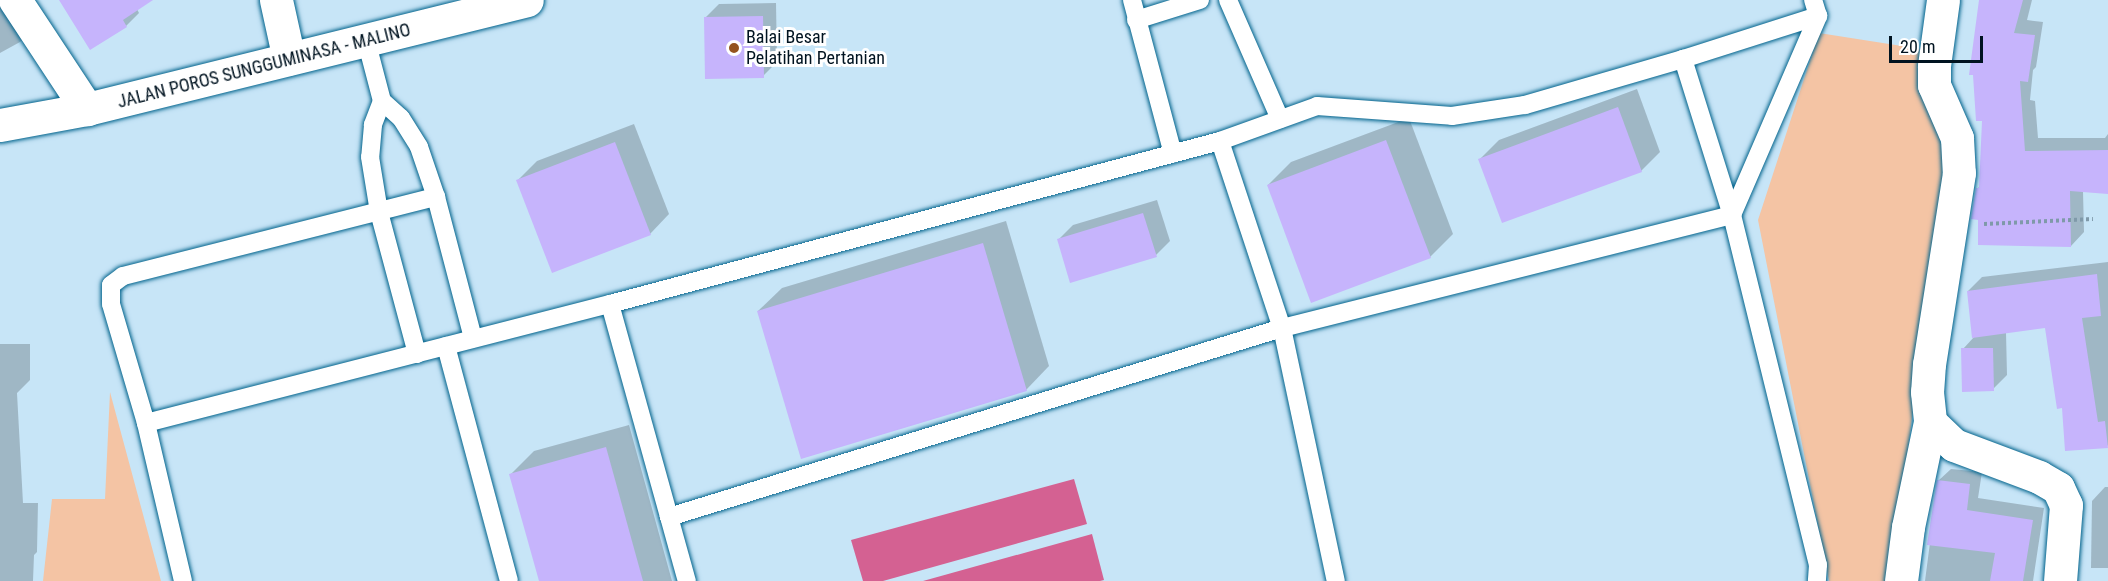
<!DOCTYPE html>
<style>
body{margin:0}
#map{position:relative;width:2108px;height:581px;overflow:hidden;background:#c7e5f7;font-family:"Roboto Condensed",sans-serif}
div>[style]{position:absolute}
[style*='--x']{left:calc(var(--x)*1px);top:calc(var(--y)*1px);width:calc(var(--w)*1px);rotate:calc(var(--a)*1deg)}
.green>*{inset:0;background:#f4c4a4}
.water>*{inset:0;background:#d46192}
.shadow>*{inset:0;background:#0003}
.building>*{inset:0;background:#c6b4fc}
.path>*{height:4px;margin-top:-2px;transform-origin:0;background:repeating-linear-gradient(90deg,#7f99a9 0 3px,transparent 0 6px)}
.roads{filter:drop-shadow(0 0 2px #00638c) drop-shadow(0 0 2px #00638c)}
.service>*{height:18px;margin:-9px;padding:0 9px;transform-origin:9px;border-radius:9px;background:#fff}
.minor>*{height:33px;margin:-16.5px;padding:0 16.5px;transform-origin:16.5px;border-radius:16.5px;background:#fff}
.primary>*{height:33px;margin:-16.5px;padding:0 16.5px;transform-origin:16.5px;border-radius:16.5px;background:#fff}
.dots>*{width:16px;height:16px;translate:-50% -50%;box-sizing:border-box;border:3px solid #fff;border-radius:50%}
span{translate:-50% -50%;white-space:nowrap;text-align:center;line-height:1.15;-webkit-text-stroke:6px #fff;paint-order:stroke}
.poi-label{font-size:18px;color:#001320}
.left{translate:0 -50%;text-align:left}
.street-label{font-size:18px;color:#001320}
.scale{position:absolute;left:1889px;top:36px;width:94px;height:27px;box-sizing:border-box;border:3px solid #001320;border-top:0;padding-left:8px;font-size:18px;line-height:21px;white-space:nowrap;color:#001320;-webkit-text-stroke:4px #fff;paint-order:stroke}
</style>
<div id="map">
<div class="green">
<i style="clip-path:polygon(1819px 33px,1921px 49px,1947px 173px,1930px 271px,1892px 581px,1829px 581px,1758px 220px)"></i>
<i style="clip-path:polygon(110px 392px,161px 581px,43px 581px,52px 499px,105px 499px)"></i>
</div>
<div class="water">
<i style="clip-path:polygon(1074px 479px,1087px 524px,883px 581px,863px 581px,851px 540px)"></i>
<i style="clip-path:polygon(1092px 534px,1104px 580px,1100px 581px,923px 581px)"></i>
</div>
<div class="shadow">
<i style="clip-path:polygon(0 0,34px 28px,20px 42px,0 53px)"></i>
<i style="clip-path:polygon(61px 0,150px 0,137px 9px,139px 13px,126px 26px)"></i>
<i style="clip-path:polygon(1980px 0,2032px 0,2027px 20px,2043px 22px,2036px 67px,2033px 70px,2030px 100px,2035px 101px,2038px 138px,2105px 138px,2108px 134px,2108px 193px,2083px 191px,2084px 232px,2071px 246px,1977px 189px,1980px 186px,1984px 119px)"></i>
<i style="clip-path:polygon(776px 3px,777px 62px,763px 76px,705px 18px,719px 4px)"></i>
<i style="clip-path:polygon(1637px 89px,1660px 152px,1641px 171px,1480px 159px,1499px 140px)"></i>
<i style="clip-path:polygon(1409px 118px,1453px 234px,1430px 257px,1268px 185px,1291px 162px)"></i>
<i style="clip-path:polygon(634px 124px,669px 214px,650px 234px,518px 180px,537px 161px)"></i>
<i style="clip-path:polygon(1157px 200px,1170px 241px,1156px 255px,1059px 239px,1073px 225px)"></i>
<i style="clip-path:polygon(1006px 221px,1049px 366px,1026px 390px,758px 311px,782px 288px)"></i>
<i style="clip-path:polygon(2108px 262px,2108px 446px,2063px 406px,2046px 327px,2006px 332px,2007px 375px,1993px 389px,1963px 349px,1974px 337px,1968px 291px,1982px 277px)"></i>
<i style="clip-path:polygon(0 344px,30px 344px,30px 380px,17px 393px,23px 503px,38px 503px,37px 552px,34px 555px,33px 581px,0 581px)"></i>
<i style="clip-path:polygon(629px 425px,672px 581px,540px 581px,511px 474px,534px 451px)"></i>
<i style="clip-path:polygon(1951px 469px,1982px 472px,1978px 498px,2044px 508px,2033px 581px,1925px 581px,1938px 481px)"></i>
<i style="clip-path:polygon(2105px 487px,2108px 487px,2108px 568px,2091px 568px,2092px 501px)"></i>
</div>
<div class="building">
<i style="clip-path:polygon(59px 0,153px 0,123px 20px,127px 27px,90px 50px)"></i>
<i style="clip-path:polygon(1979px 0,2023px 0,2014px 33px,2035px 35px,2028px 82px,2020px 81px,2025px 151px,2108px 150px,2108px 194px,2070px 191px,2071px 247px,1978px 245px,1978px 220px,1971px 219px,1976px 188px,1979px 188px,1982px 121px,1976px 121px,1973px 75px,1969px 75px)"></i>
<i style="clip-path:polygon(763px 16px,764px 78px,705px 79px,704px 17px)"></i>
<i style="clip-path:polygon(1618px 107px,1642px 172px,1502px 223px,1478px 159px)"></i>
<i style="clip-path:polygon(1386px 140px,1431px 258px,1311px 303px,1267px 185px)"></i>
<i style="clip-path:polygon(615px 142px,651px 235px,552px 273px,516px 180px)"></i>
<i style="clip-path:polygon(1143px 213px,1157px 257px,1070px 283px,1057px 239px)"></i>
<i style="clip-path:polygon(983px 243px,1027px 391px,801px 459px,757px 311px)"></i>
<i style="clip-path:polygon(2097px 274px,2101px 316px,2082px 318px,2098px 422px,2105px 421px,2108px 448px,2065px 451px,2062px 408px,2057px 409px,2045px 328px,1972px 338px,1967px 291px)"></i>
<i style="clip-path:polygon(1961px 348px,1993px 348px,1994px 391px,1962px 392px)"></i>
<i style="clip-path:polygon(606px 447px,643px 581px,539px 581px,509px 474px)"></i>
<i style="clip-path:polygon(1937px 480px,1970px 484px,1967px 510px,2033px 520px,2023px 581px,1990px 581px,1995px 553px,1927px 545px)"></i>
</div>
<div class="path">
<i style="--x:1984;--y:224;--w:109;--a:-2.6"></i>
</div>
<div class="roads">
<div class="service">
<i style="--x:1132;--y:0;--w:159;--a:75.1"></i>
<i style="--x:1228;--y:0;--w:130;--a:66.4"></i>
<i style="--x:1136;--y:20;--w:67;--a:-17.4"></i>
<i style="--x:366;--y:40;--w:63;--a:75.3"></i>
<i style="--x:382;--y:101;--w:25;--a:42"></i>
<i style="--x:401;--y:118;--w:34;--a:58"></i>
<i style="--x:419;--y:147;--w:53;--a:71.2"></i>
<i style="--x:436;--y:197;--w:146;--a:75.3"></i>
<i style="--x:1683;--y:59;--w:164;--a:72.6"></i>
<i style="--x:1732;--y:215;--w:360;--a:76.2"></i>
<i style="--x:1818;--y:565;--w:16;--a:94"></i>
<i style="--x:382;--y:101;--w:26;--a:111"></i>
<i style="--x:373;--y:125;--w:32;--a:95"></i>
<i style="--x:370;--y:157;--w:56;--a:80.7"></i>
<i style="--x:379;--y:212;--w:147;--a:75"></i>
<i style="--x:1220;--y:141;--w:197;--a:71.7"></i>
<i style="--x:1282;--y:328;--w:259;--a:78"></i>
<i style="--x:1732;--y:215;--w:217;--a:-66.6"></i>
<i style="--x:1818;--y:16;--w:17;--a:-107"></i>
<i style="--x:610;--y:304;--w:631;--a:-14.96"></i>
<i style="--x:1220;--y:141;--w:103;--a:-19.8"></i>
<i style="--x:1317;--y:106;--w:135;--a:4.2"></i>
<i style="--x:1452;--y:116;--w:74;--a:-8.6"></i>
<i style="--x:1525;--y:105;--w:165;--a:-16.2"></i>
<i style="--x:1683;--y:59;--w:142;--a:-17.7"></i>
<i style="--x:446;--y:346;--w:243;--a:75"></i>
<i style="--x:146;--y:423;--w:479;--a:-14.4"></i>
<i style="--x:610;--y:304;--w:288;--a:74.5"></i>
<i style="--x:669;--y:517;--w:641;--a:-17.14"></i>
<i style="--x:1282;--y:328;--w:464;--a:-14.1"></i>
<i style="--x:183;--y:581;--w:162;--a:-103.2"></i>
<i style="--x:146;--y:423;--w:124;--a:-106.4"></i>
<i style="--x:111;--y:304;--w:19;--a:-90"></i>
<i style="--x:111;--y:285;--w:15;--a:-37"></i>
<i style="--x:123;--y:276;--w:323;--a:-14.2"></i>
</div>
<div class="minor">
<i style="--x:15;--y:0;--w:131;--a:56.6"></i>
<i style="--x:276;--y:0;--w:60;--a:77.6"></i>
<i style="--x:1943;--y:0;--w:67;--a:97.8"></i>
<i style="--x:1934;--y:66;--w:19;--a:90"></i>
<i style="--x:1934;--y:85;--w:58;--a:66.5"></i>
<i style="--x:1957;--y:138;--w:35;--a:87"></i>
<i style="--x:1959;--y:173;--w:193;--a:98.9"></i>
<i style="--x:1929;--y:364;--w:28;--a:94"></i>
<i style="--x:1927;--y:392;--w:30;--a:84"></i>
<i style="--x:1930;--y:422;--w:33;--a:44"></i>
<i style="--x:1954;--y:445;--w:91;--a:20.6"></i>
<i style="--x:2039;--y:477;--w:22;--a:30"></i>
<i style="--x:2058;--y:488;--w:19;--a:65"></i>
<i style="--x:2066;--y:505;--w:76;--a:94.5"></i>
<i style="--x:1901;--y:581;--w:54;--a:-82.6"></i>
<i style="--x:1908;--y:527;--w:107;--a:-78.2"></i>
</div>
<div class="primary">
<i style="--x:0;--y:125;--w:88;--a:-10.4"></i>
<i style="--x:87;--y:109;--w:453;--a:-13.9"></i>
</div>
</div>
<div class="dots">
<i style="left:734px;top:48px;background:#94531e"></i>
</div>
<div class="poi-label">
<span class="left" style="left:746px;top:48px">Balai Besar<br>Pelatihan Pertanian</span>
</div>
<div class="street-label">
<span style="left:264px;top:66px;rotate:-14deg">JALAN POROS SUNGGUMINASA - MALINO</span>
</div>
<div class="scale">20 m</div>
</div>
